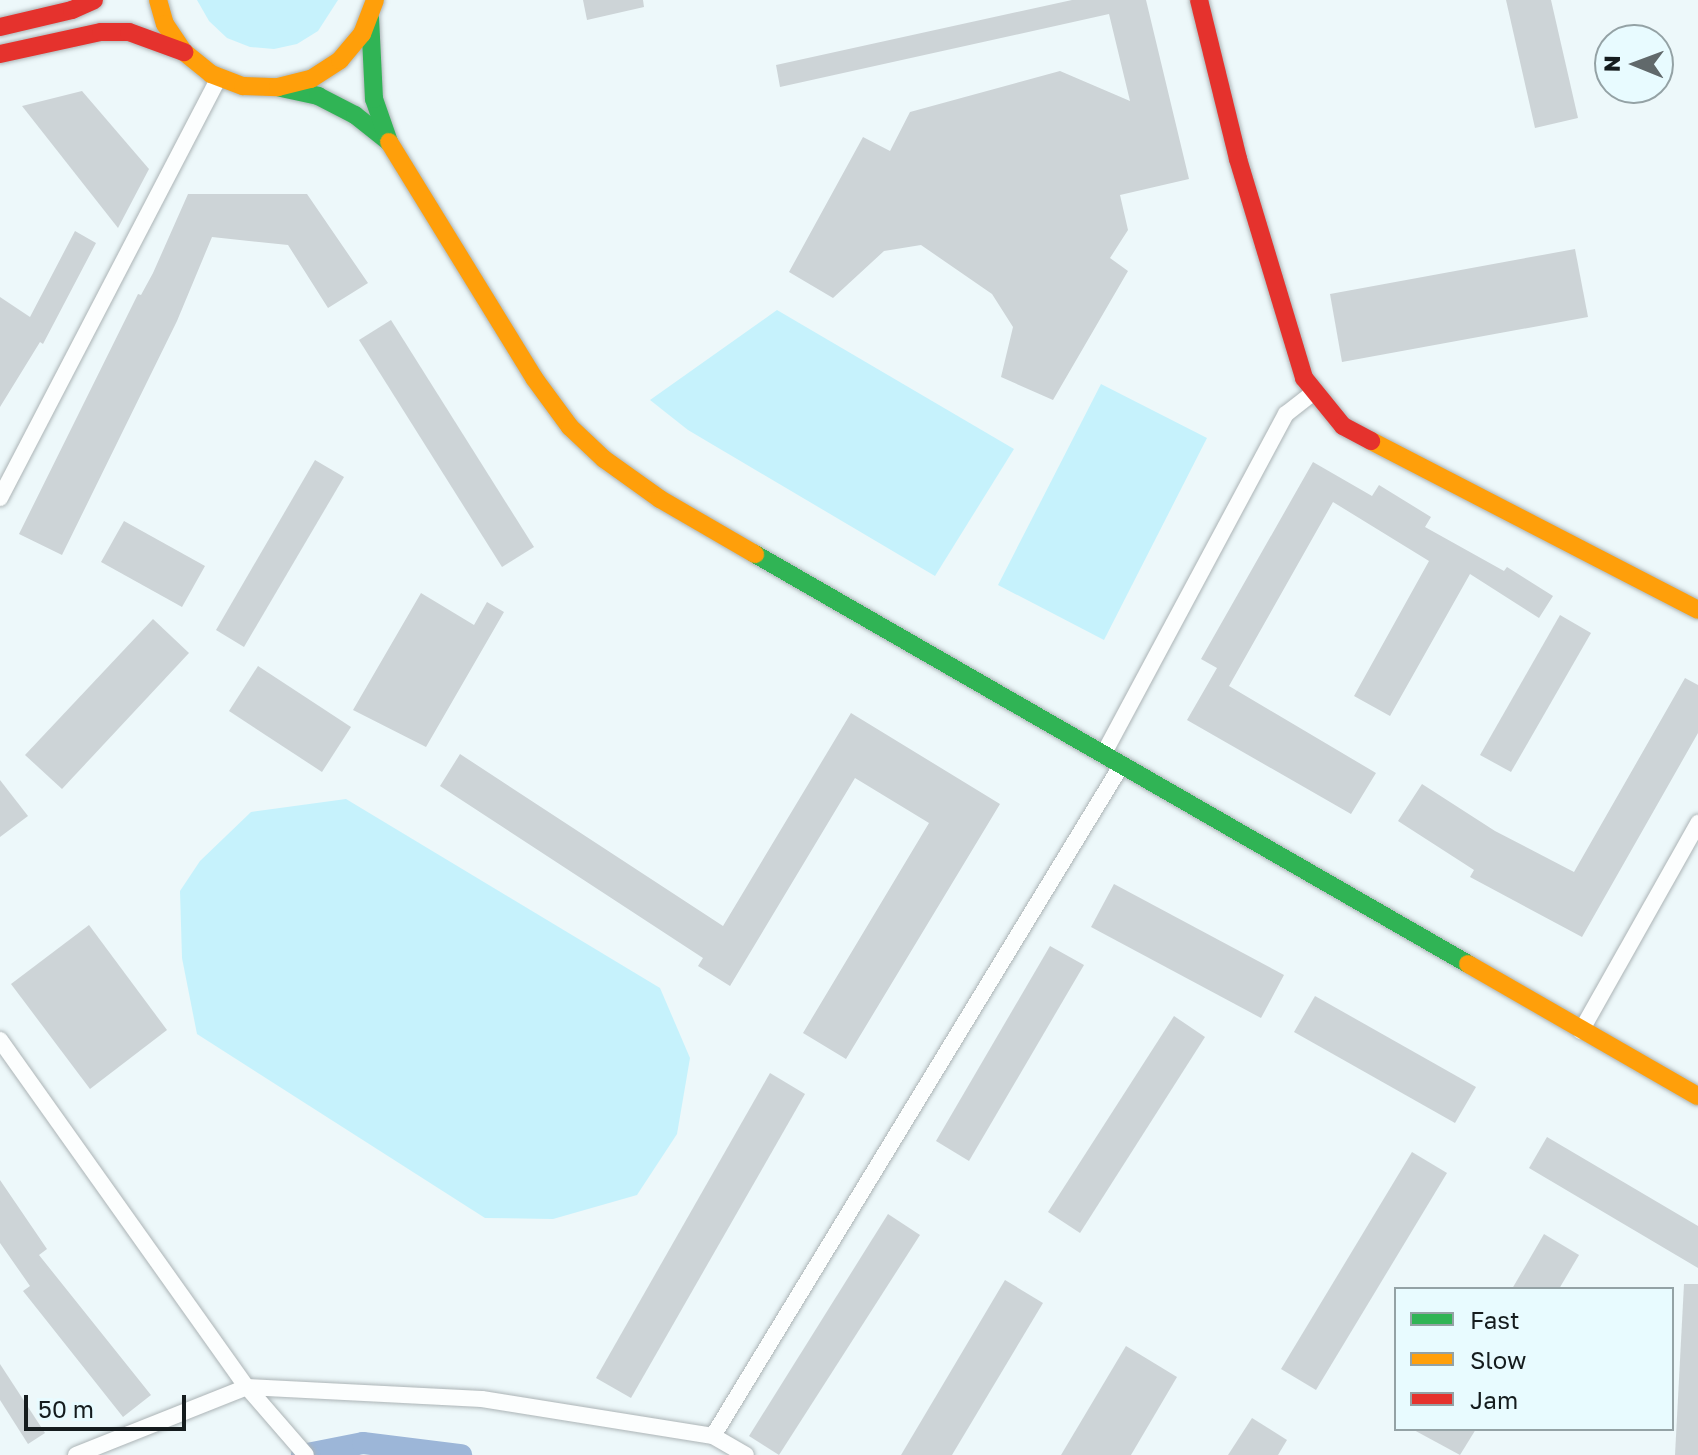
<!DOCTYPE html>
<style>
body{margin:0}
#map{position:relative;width:1698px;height:1455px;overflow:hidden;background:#edf8fa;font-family:"Golos Text",sans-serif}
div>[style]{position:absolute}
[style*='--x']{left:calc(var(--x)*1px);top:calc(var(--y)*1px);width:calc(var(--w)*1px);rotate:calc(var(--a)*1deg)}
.green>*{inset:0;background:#c6f2fc}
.canal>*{height:22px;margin:-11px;padding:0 11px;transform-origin:11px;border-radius:11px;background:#9cb6d8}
.building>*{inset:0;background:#cdd4d7}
.roads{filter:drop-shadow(0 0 2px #acb4b6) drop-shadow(0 0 2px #acb4b6)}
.street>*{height:16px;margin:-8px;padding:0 8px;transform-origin:8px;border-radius:8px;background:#fcfefe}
.fast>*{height:18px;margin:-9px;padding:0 9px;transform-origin:9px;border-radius:9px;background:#30b455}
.slow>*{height:18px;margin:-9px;padding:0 9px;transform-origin:9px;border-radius:9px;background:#ff9f0a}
.jam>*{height:18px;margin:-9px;padding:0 9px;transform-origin:9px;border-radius:9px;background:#e5322d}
span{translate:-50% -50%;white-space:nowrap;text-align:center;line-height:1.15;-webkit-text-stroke:8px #e8fbff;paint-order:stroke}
.legend{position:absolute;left:1394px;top:1287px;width:280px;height:144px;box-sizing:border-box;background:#e8fbff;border:2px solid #94a2a5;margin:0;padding:10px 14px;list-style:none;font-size:24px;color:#151c1e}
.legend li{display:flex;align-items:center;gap:16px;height:40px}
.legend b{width:40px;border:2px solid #94a2a5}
.north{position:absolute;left:1594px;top:24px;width:80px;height:80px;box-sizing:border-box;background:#e8fbff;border:2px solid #94a2a5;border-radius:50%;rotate:271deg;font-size:22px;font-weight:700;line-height:32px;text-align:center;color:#151c1e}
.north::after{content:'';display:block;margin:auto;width:28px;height:36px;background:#61696b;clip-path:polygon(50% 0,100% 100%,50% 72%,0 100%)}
.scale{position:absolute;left:24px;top:1395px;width:162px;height:36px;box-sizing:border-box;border:4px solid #151c1e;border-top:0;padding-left:10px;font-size:24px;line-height:28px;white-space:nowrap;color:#151c1e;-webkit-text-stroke:6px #e8fbff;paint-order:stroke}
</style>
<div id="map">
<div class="green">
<i style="clip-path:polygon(197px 0,338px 0,318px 31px,297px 44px,274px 49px,250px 47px,227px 38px,209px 21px)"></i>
<i style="clip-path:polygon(777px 310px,1014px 449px,935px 576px,688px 430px,650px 400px)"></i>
<i style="clip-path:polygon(1101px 384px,1207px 438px,1104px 640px,998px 585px)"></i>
<i style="clip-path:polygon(346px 799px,660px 988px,690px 1058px,677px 1134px,637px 1195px,553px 1219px,485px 1218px,197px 1034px,182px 958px,180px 891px,200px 861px,251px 812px)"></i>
</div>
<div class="canal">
<i style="--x:302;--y:1455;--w:62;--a:-11.1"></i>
<i style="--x:363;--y:1443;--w:99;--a:7"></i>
</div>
<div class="building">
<i style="clip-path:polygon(583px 0,643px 0,644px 7px,587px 20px)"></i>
<i style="clip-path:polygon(1072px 0,1146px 0,1189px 179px,1120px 195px,1128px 230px,1110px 258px,1128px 271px,1053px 400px,1001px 377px,1013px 327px,992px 294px,921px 245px,884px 251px,833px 298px,789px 272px,863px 137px,890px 151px,910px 112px,1060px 71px,1130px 101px,1109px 14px,780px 87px,776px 65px)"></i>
<i style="clip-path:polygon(1506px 0,1551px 0,1578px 118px,1535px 128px)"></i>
<i style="clip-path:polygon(82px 91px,149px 169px,118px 228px,22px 106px)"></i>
<i style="clip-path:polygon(188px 194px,307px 194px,368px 283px,328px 308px,288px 245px,212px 237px,177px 321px,62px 555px,19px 534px,138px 294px,141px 295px,153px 273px)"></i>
<i style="clip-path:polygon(75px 231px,96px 243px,43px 344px,40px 342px,0 407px,0 297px,30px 317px)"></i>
<i style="clip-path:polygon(1575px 249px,1588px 317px,1342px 362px,1330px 294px)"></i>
<i style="clip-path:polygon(391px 320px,534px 547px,502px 567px,359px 340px)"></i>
<i style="clip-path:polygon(315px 460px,344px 477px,244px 647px,216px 630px)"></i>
<i style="clip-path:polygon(1313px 462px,1372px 496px,1379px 485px,1431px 517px,1425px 527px,1504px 571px,1507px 567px,1553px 596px,1539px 618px,1470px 574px,1390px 716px,1354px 696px,1429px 561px,1333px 502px,1229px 686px,1376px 773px,1351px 814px,1187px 720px,1217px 668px,1201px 659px)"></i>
<i style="clip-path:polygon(124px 521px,205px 566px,182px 607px,101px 562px)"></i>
<i style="clip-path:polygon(421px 593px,474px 625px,487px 602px,504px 612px,426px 747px,353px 710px)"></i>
<i style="clip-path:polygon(1560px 615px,1591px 633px,1511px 772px,1480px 755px)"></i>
<i style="clip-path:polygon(153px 619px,189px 653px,62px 789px,25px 755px)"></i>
<i style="clip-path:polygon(258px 666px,351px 727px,322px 772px,229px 711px)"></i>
<i style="clip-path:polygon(1685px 678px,1698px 685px,1698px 733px,1582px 937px,1470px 877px,1474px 870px,1398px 821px,1422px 784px,1495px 831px,1574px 872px)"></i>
<i style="clip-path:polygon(851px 713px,1000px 804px,846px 1059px,803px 1033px,929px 823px,855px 778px,730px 986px,698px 966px,703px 958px,440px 786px,460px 754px,723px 926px)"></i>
<i style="clip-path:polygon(0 780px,28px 816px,0 837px)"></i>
<i style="clip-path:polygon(1114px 884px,1284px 975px,1261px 1018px,1091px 927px)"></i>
<i style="clip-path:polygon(89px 925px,167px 1030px,90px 1089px,11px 984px)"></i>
<i style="clip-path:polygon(1050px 946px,1084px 965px,969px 1161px,936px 1141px)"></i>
<i style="clip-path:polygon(1315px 996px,1476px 1087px,1455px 1123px,1294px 1032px)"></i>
<i style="clip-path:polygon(1174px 1016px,1205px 1037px,1080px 1233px,1048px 1212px)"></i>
<i style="clip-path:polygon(770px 1073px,805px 1094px,631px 1398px,596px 1378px)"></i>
<i style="clip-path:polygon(1547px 1137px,1698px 1226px,1698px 1268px,1529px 1168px)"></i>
<i style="clip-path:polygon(1412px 1152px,1447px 1173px,1316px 1390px,1281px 1369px)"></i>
<i style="clip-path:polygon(0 1180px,47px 1249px,39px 1255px,151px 1395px,123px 1417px,23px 1291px,30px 1286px,0 1243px)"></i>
<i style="clip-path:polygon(888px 1214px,920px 1235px,779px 1455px,749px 1436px)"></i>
<i style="clip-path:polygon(1544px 1234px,1579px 1255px,1559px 1289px,1512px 1289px)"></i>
<i style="clip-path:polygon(1005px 1280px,1043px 1303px,952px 1455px,901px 1455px)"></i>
<i style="clip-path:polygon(1684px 1284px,1698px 1284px,1698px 1455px,1675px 1455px)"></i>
<i style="clip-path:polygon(1126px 1346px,1177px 1377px,1131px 1455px,1061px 1455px)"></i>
<i style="clip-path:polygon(0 1364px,45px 1433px,28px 1444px,0 1400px)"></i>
<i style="clip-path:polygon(1252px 1418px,1287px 1440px,1278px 1455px,1228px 1455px)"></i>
<i style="clip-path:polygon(1412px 1429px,1476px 1429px,1460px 1455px)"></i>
</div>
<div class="roads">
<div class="street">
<i style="--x:0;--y:498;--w:475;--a:-62.5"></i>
<i style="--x:1103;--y:755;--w:387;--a:-61.8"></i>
<i style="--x:1286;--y:414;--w:37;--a:-38"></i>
<i style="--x:1581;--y:1031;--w:239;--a:-60.6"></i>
<i style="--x:0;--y:1040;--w:426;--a:54.6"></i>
<i style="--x:247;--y:1387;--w:90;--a:49.1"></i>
<i style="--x:713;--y:1436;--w:784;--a:-58.66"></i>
<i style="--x:76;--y:1455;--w:184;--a:-21.7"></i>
<i style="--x:247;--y:1387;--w:235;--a:2.9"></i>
<i style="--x:482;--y:1399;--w:234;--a:9.1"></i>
<i style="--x:713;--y:1436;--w:38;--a:30"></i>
</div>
<div class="fast">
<i style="--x:281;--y:88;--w:38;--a:12"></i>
<i style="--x:318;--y:96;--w:42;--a:27.2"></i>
<i style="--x:355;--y:115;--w:43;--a:38.5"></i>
<i style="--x:389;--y:142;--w:46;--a:-109.2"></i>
<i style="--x:374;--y:99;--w:81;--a:-92.8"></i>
<i style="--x:755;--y:554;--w:822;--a:29.9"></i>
</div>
<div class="slow">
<i style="--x:158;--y:0;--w:25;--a:74"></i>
<i style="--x:165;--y:24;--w:34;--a:56"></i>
<i style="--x:184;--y:52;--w:35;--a:39"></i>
<i style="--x:211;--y:74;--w:34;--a:21"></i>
<i style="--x:243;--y:86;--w:35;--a:2"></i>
<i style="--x:278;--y:87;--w:34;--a:-14"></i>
<i style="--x:311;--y:79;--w:35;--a:-33"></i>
<i style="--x:340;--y:60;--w:34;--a:-50"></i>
<i style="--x:362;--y:34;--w:36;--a:-69"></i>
<i style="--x:389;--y:142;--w:277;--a:58.4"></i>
<i style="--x:534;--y:378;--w:61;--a:53.7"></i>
<i style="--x:570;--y:427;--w:47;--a:43.3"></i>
<i style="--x:604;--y:459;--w:69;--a:35.5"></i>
<i style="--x:660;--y:499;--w:110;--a:30.1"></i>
<i style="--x:1371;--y:441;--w:368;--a:27.3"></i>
<i style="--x:1468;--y:964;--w:265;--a:29.9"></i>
</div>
<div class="jam">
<i style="--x:1199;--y:0;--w:164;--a:76.2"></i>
<i style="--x:1238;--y:159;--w:229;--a:73.2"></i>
<i style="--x:1304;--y:378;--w:62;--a:50.9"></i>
<i style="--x:1343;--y:426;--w:32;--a:28"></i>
<i style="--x:0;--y:27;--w:74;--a:-13.3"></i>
<i style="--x:72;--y:10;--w:24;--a:-24"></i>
<i style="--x:0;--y:54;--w:103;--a:-12.3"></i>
<i style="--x:101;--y:32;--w:28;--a:0"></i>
<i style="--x:129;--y:32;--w:59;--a:20"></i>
</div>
</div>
<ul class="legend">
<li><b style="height:10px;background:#30b455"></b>Fast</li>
<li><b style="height:10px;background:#ff9f0a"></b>Slow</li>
<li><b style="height:10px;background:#e5322d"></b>Jam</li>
</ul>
<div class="north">N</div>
<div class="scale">50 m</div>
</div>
